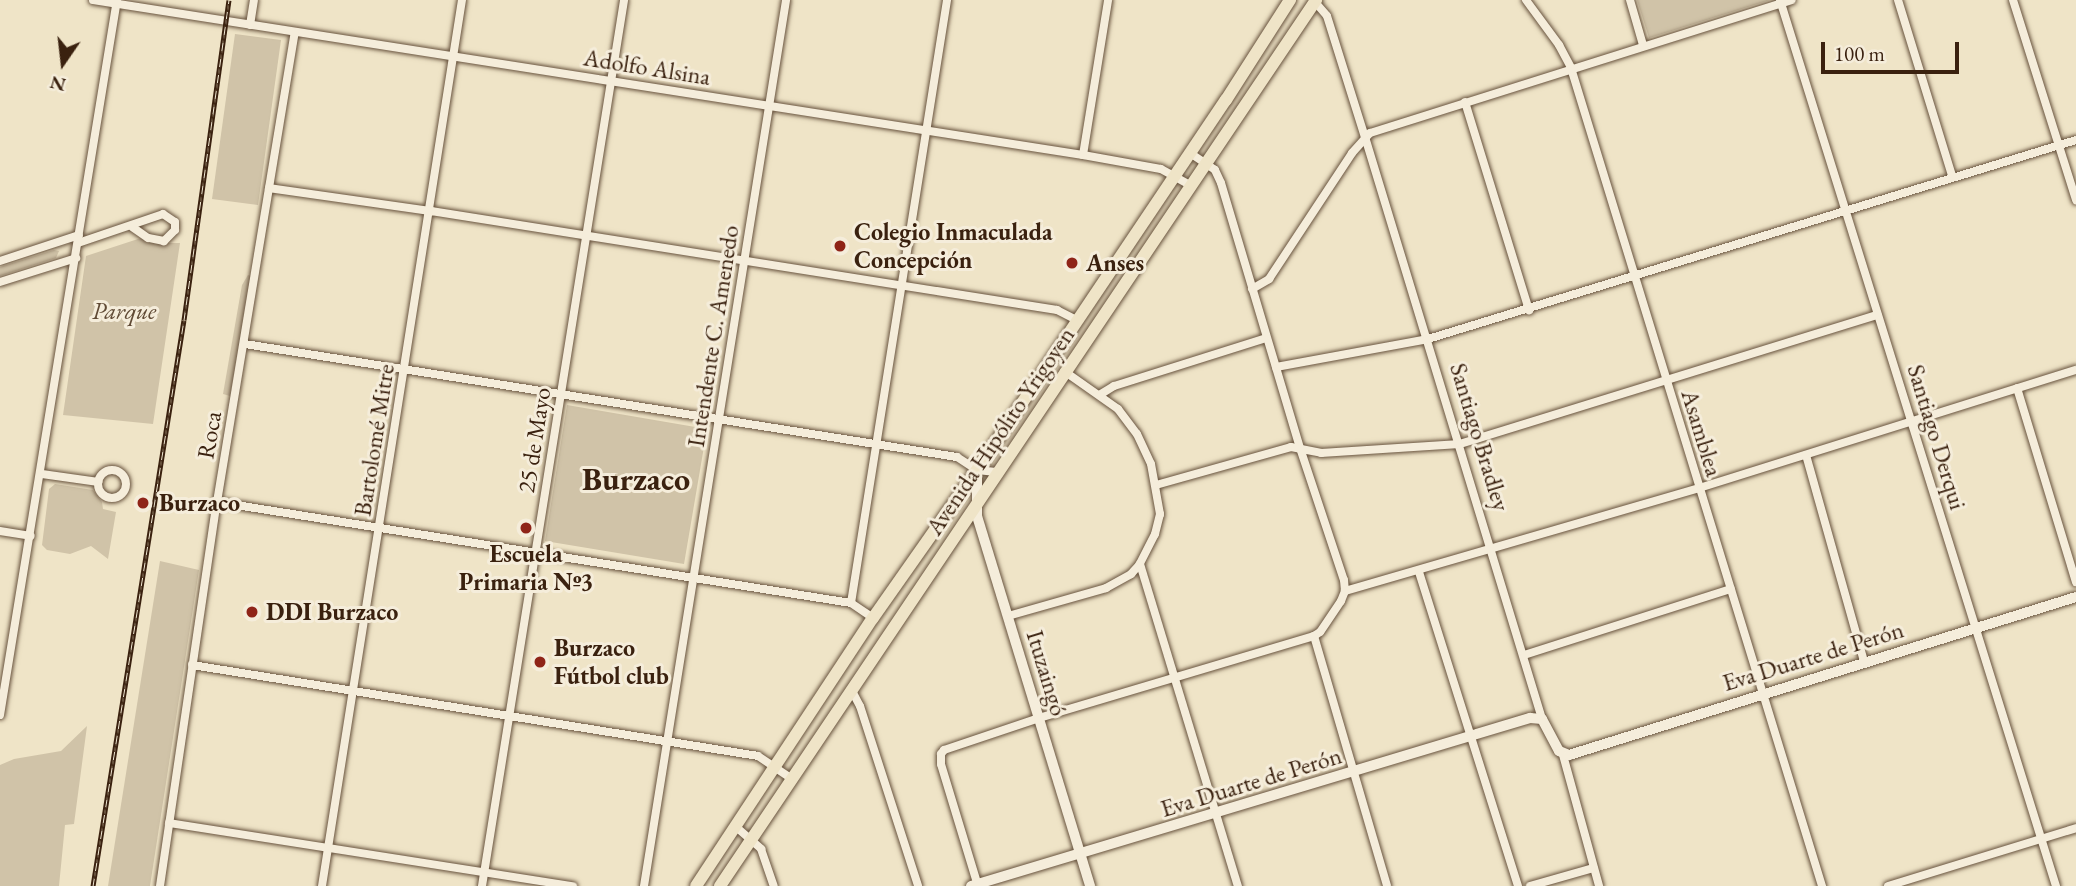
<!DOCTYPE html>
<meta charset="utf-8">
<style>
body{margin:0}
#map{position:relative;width:2076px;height:886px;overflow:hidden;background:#efe4c7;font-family:"EB Garamond",serif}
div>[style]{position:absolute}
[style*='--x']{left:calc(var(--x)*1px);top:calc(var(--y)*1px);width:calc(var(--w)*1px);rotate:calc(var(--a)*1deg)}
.green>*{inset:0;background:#d0c3a8}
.roads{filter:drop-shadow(0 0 2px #67523d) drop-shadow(0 0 2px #67523d)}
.street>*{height:8px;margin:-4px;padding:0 4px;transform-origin:4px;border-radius:4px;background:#f5eddb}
.street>.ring{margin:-4px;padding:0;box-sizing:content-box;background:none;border:8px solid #f5eddb;border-radius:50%}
.secondary>*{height:10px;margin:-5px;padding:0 5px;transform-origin:5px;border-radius:5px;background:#f5eddb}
.primary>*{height:12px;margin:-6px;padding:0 6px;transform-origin:6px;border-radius:6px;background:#efe4c7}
.rail>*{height:5px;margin-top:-2.5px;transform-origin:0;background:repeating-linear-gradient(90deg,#f5eddb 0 8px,#3a210f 0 16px);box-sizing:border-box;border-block:2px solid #3a210f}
.dots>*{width:19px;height:19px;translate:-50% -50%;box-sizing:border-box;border:4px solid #f5eddb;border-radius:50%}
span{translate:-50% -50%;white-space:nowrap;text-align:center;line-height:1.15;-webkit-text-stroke:6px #f5eddb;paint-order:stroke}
.street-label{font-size:24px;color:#3a210f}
.poi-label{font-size:24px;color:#3a210f;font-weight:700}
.left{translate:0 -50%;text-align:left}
.park-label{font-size:24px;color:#604a35;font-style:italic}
.district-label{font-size:32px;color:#3a210f;font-weight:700}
.north{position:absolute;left:28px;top:28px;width:70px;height:70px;-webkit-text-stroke:5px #f5eddb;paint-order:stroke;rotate:194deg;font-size:19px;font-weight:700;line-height:28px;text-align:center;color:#3a210f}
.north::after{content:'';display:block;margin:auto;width:24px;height:32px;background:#3a210f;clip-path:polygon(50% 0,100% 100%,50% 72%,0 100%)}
.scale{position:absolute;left:1821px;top:42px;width:138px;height:32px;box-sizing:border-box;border:4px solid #3a210f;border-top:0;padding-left:9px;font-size:21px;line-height:24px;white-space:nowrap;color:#3a210f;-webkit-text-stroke:5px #f5eddb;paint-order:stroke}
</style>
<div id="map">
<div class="green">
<i style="clip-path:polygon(1637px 0,1770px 0,1649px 38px)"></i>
<i style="clip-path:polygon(235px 34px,281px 40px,258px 205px,212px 199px)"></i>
<i style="clip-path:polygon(141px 238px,155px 243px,180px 243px,153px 424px,63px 415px,86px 256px)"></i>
<i style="clip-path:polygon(54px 250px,59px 251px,56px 258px,0 276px,0 267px)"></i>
<i style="clip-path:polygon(248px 275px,251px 276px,230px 396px,223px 394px,242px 285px)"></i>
<i style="clip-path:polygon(567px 405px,707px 429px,684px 564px,545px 541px)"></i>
<i style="clip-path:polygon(55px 484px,93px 490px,102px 502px,103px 509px,116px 512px,108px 559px,91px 546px,70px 554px,47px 550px,42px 545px,49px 489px)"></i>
<i style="clip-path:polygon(160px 561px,199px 570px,150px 886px,108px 886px)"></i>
<i style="clip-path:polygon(87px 726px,74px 824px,65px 825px,59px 886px,0 886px,0 765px,14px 759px,61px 751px)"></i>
</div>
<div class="roads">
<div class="street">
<i style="--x:93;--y:0;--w:1002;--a:8.9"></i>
<i style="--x:1083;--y:155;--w:79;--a:10.2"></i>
<i style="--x:1161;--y:169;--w:33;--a:29"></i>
<i style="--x:1526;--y:0;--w:56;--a:53.7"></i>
<i style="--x:1559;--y:45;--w:26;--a:62"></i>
<i style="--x:1571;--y:68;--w:856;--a:72.94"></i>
<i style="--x:1630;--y:0;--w:47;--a:73.9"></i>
<i style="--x:1780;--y:0;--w:928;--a:72.7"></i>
<i style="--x:1898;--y:0;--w:184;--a:72.9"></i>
<i style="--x:2013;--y:0;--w:210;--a:72.5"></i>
<i style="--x:1315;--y:2;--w:18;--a:49"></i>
<i style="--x:1327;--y:16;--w:127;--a:72.6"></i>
<i style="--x:1365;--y:137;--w:608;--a:73.08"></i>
<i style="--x:250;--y:25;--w:25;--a:-81"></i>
<i style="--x:1465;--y:102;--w:218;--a:72.9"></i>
<i style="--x:1190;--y:153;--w:30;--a:34"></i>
<i style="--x:1215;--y:170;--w:14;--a:65"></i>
<i style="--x:1221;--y:183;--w:277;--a:73.4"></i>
<i style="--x:1300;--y:448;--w:139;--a:71.6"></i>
<i style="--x:1344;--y:580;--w:11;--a:85"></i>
<i style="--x:1345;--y:591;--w:11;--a:112"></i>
<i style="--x:1341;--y:601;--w:37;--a:124"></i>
<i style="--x:1320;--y:632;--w:7;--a:146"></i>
<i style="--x:1314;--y:636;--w:260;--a:73.7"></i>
<i style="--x:1083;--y:155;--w:157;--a:-80.8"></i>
<i style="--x:269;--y:188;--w:164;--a:8.1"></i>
<i style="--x:431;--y:211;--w:634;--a:8.99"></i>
<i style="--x:1057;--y:310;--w:22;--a:27"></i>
<i style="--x:78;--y:243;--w:90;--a:-18.8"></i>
<i style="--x:163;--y:214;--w:14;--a:34"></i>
<i style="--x:175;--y:222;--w:8;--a:90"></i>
<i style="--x:175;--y:230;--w:16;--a:135"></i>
<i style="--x:164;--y:241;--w:16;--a:-169"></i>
<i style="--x:148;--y:238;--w:19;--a:-145"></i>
<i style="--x:0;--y:261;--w:83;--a:-18.2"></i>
<i style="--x:0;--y:282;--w:80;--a:-17.5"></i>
<i style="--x:1252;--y:289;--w:20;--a:-30"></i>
<i style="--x:1269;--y:279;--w:151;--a:-56.6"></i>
<i style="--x:1352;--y:153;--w:27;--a:-48"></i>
<i style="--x:1370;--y:133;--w:442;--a:-17.5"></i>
<i style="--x:245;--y:344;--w:721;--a:9.02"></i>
<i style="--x:957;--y:457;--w:24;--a:33"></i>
<i style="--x:977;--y:470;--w:19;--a:6"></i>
<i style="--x:1276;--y:367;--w:155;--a:-10.4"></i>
<i style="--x:1428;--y:339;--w:678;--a:-17.07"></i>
<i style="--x:1064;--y:371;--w:66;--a:35.1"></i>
<i style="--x:1118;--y:409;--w:31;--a:53"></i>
<i style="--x:1137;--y:434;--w:33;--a:65"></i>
<i style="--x:1151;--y:464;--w:51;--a:79.8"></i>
<i style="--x:1160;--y:514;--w:21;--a:104"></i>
<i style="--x:1155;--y:534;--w:34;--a:117"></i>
<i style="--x:1140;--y:564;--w:337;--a:73.1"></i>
<i style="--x:2017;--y:388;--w:203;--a:73.1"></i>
<i style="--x:1101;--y:394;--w:15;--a:-32"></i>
<i style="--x:1114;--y:386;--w:159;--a:-17.5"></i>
<i style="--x:1806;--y:455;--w:215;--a:74.3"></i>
<i class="ring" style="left:98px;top:470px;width:20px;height:20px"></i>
<i style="--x:42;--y:474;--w:57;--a:8.1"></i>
<i style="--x:1156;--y:485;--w:140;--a:-15.7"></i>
<i style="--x:1291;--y:447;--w:31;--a:11"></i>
<i style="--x:1321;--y:453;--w:139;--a:-3.7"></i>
<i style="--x:1460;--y:444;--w:437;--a:-17.2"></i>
<i style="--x:217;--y:502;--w:642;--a:9.05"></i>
<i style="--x:851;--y:603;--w:27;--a:34"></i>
<i style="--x:0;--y:531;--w:31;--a:9"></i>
<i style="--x:1419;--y:572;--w:329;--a:72.5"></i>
<i style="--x:1345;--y:591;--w:369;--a:-16.2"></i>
<i style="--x:1699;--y:488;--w:395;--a:-17.4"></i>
<i style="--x:851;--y:603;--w:611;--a:-80.95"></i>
<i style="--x:1008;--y:616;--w:102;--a:-15.9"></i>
<i style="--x:1106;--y:588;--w:29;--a:-29"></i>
<i style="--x:1131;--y:574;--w:13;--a:-48"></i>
<i style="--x:1524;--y:655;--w:217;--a:-17.7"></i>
<i style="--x:192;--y:665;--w:573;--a:9.13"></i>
<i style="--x:758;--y:756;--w:40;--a:34"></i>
<i style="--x:852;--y:691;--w:17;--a:62"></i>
<i style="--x:860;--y:706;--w:189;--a:72.1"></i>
<i style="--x:0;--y:715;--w:725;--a:-80.71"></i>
<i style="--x:1563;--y:755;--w:136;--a:74.6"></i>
<i style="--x:169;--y:823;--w:409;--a:8.9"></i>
<i style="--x:735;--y:826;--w:35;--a:41"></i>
<i style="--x:761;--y:849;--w:39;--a:71"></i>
<i style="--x:160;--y:886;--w:388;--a:-81.6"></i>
<i style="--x:217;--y:502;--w:476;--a:-80.6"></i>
<i style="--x:322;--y:886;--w:897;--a:-81.02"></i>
<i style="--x:482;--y:886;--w:897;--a:-80.89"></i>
<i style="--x:644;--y:886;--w:897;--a:-80.89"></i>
<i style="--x:978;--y:886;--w:127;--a:-106.9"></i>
<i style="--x:941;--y:764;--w:10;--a:-90"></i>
<i style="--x:941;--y:754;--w:5;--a:-53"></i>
<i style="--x:944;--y:750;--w:100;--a:-18.6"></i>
<i style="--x:1039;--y:718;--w:287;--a:-16.6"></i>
<i style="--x:1530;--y:886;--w:66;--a:-15.9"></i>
<i style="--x:1888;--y:886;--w:197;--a:-17.1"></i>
</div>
<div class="secondary">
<i style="--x:977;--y:470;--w:46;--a:90"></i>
<i style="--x:977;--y:516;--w:387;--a:73"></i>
<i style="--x:971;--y:886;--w:584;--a:-16.73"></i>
<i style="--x:1530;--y:718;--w:12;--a:5"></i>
<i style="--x:1542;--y:719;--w:36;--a:62"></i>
<i style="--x:1559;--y:751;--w:11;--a:22"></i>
<i style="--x:1569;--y:755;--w:531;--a:-17.31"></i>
</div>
<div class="primary">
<i style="--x:696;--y:886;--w:321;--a:-56.6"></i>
<i style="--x:873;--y:618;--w:181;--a:-54.9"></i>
<i style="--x:977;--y:470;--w:446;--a:-56.1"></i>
<i style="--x:1226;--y:100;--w:119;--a:-57.4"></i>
<i style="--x:720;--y:886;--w:1068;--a:-56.07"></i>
</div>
</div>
<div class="rail">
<i style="--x:93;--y:886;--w:573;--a:-80.87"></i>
<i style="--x:184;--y:320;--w:323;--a:-82"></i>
</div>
<div class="dots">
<i style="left:840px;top:246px;background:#8f2418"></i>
<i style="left:1072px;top:263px;background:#8f2418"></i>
<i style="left:143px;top:503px;background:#8f2418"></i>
<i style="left:526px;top:528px;background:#8f2418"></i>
<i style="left:252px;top:612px;background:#8f2418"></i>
<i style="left:540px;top:662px;background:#8f2418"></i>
</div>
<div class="street-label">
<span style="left:647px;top:67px;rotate:9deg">Adolfo Alsina</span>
<span style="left:713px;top:336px;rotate:-81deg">Intendente C. Amenedo</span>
<span style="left:1000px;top:431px;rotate:-56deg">Avenida Hipólito Yrigoyen</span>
<span style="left:1702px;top:433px;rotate:73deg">Asamblea</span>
<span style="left:209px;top:435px;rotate:-80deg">Roca</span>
<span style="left:1480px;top:437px;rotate:73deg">Santiago Bradley</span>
<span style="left:1937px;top:437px;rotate:73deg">Santiago Derqui</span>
<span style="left:374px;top:440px;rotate:-81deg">Bartolomé Mitre</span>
<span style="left:534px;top:440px;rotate:-81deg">25 de Mayo</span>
<span style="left:1813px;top:656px;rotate:-17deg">Eva Duarte de Perón</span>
<span style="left:1047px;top:673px;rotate:73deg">Ituzaingó</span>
<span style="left:1251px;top:782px;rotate:-17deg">Eva Duarte de Perón</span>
</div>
<div class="poi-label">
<span class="left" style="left:854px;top:246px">Colegio Inmaculada<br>Concepción</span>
<span class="left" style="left:1086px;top:263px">Anses</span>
<span class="left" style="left:159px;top:503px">Burzaco</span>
<span style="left:526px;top:568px">Escuela<br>Primaria Nº3</span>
<span class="left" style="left:266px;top:612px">DDI Burzaco</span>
<span class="left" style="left:554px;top:662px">Burzaco<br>Fútbol club</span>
</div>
<div class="park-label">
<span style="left:124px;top:311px">Parque</span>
</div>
<div class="district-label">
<span style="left:636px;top:479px">Burzaco</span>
</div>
<div class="north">N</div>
<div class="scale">100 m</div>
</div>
